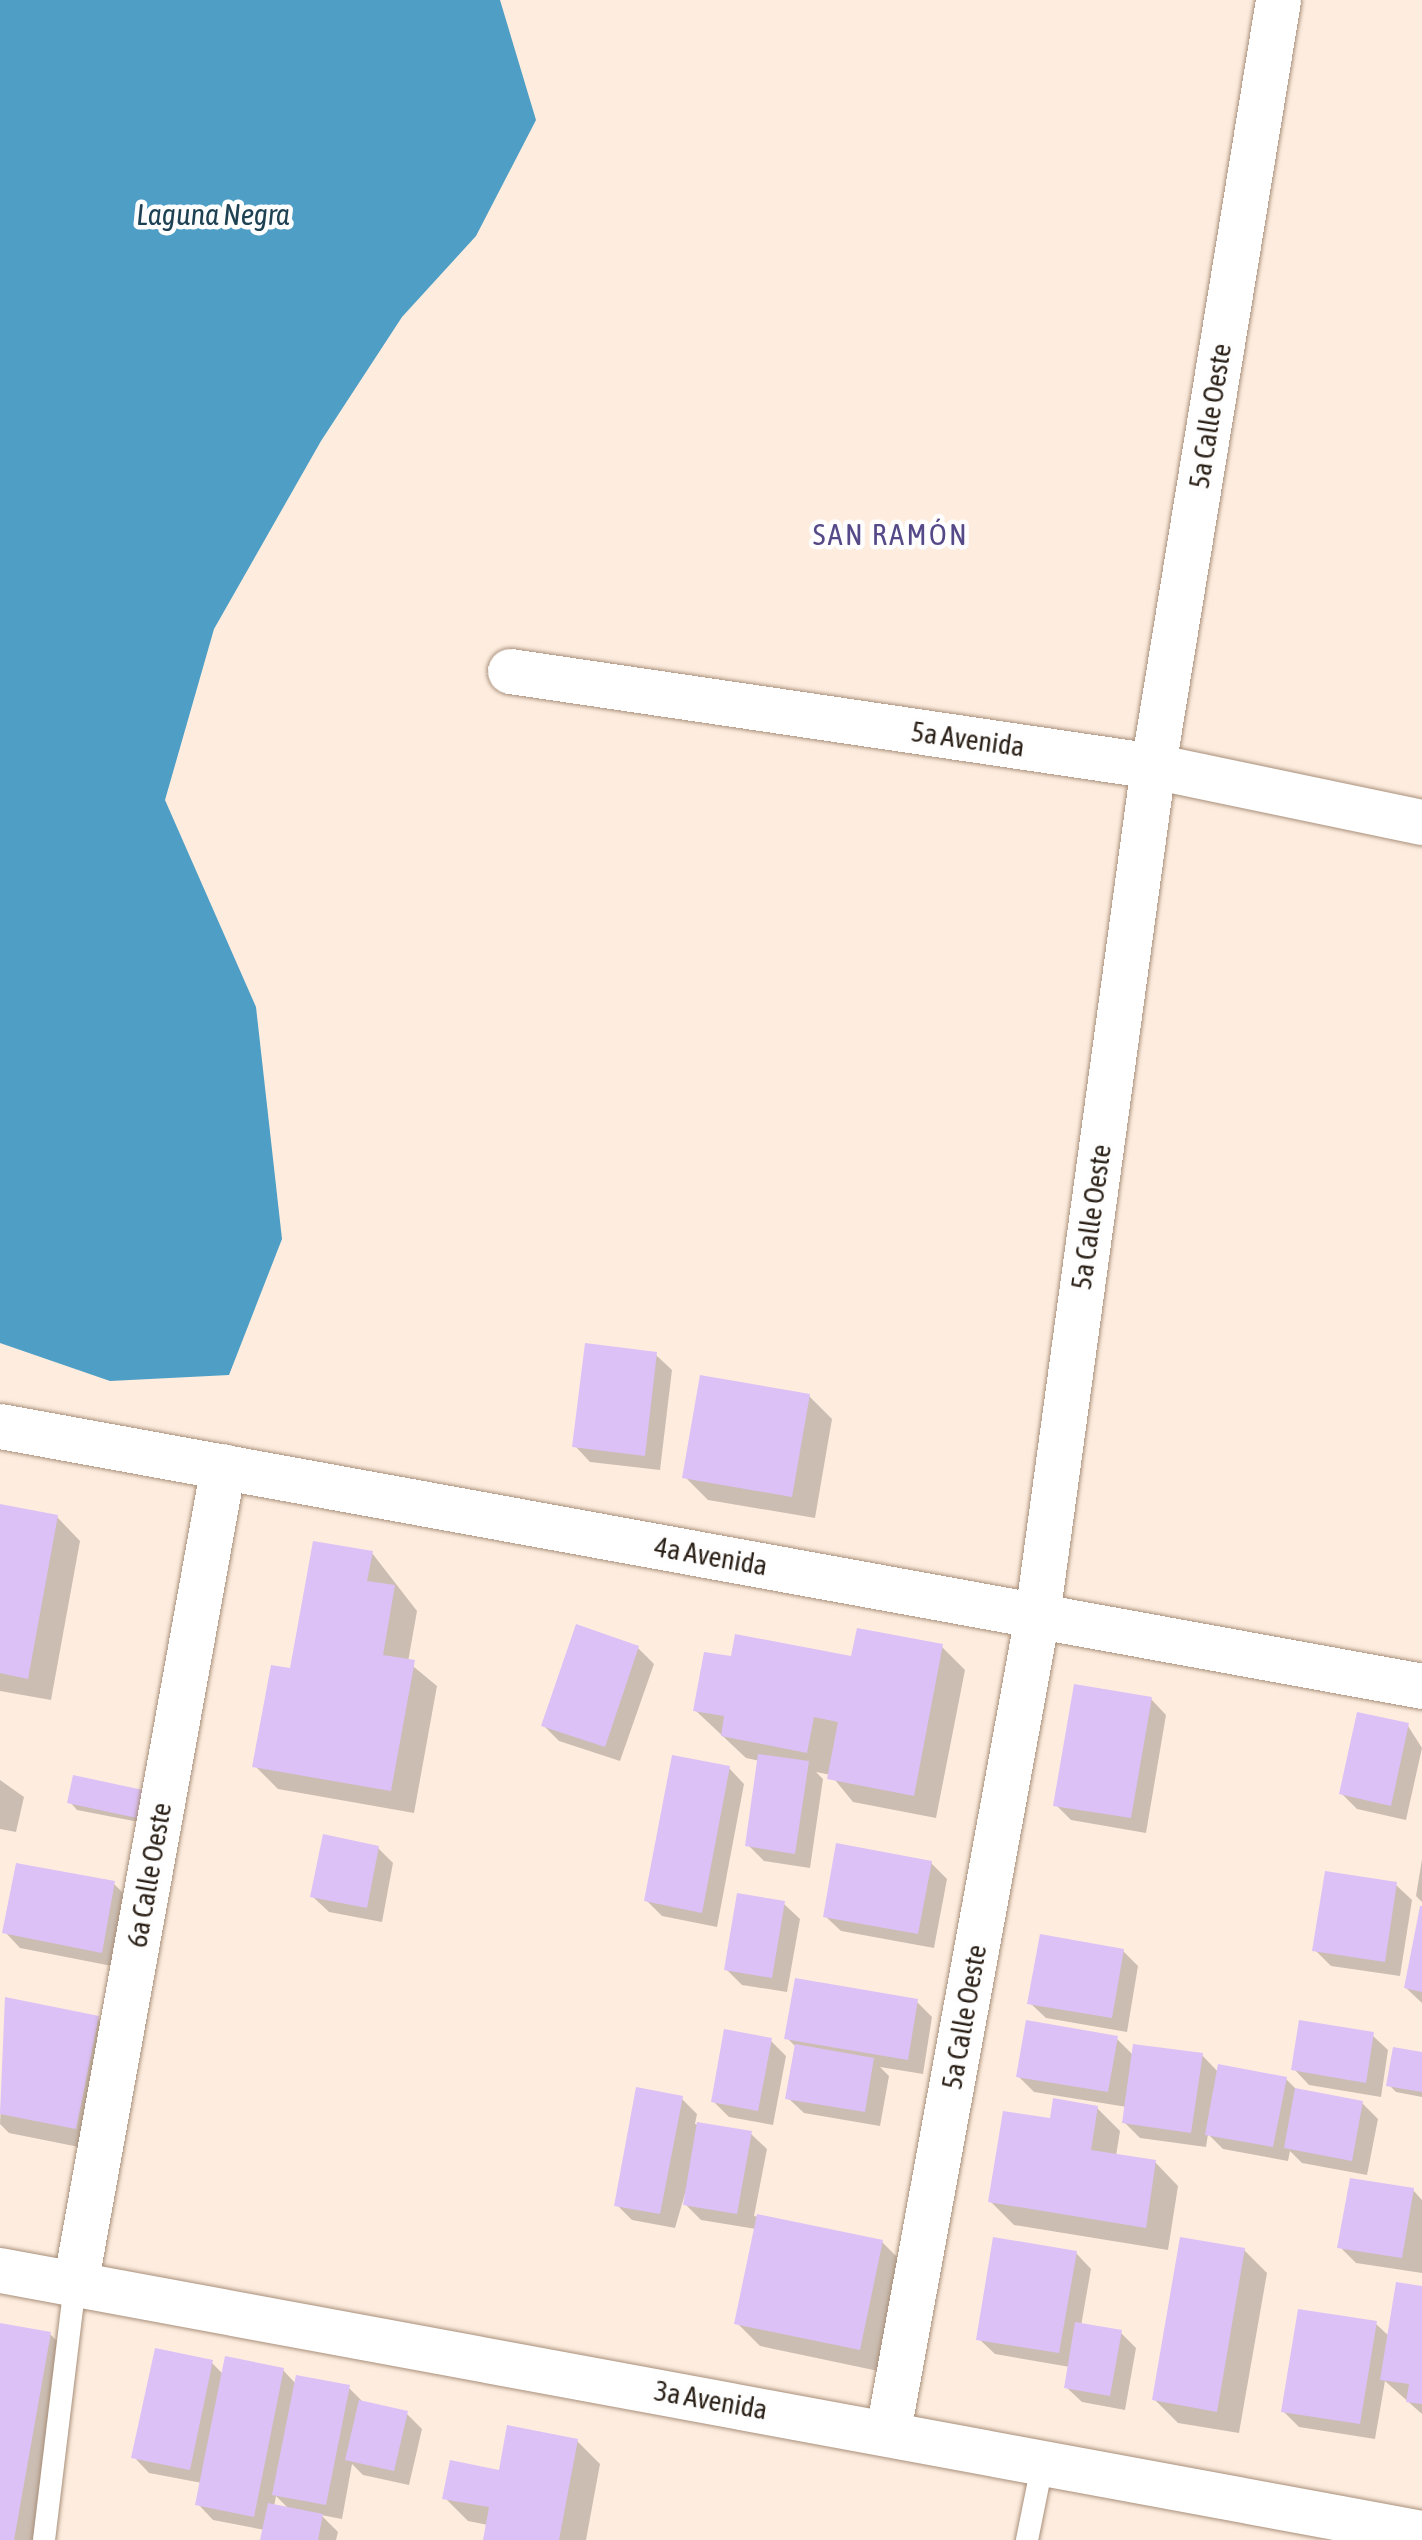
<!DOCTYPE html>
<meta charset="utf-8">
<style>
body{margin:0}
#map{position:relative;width:1422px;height:2540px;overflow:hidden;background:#feeddf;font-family:"Asap Condensed",sans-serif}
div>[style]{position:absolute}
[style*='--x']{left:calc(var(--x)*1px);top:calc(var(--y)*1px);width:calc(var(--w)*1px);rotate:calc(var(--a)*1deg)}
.water>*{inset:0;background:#4e9ec5}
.shadow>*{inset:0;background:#0003}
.building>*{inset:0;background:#dcc1f7}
.roads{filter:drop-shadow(0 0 2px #a88f7a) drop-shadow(0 0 2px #a88f7a)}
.lane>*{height:22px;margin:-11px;padding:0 11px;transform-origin:11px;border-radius:11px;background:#fff}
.street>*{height:45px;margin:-22.5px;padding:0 22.5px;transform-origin:22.5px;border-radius:22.5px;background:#fff}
span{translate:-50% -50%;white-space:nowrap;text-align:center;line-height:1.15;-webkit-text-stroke:9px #fefefe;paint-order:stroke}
.street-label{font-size:28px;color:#2c2219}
.water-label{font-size:30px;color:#1d4152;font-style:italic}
.neighbourhood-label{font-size:30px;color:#554988;letter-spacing:2.5px}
</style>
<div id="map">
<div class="water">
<i style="clip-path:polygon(0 0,500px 0,536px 120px,476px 236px,402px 317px,321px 441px,214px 629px,165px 800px,256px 1007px,282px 1239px,229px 1375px,110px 1381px,0 1343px)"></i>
</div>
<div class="shadow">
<i style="clip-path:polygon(656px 1355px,672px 1370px,660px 1470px,590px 1462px,575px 1446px)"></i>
<i style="clip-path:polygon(809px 1396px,832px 1419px,815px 1518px,708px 1500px,685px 1477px)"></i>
<i style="clip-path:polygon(0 1507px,57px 1517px,80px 1541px,51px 1700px,0 1691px)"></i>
<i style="clip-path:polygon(372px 1553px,417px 1611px,408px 1662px,437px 1686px,414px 1813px,278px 1789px,255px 1766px,292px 1671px)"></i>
<i style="clip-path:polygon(942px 1647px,965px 1670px,936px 1818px,853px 1802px,831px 1775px,816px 1772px,823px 1779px,810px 1868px,764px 1861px,748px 1845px,760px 1761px,746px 1758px,695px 1710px,733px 1659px,853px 1659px)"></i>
<i style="clip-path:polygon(638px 1648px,654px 1664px,620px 1761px,559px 1741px,543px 1725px)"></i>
<i style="clip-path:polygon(1151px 1699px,1166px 1715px,1146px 1833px,1071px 1820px,1056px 1805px)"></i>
<i style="clip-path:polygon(1408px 1726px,1422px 1748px,1406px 1820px,1357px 1809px,1342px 1794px)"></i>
<i style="clip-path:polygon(729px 1768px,744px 1784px,717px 1927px,662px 1916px,647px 1901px)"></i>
<i style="clip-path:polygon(0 1780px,24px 1797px,16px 1832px,0 1829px)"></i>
<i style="clip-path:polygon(141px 1792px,144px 1823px,77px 1810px,70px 1802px)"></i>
<i style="clip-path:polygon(378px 1848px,393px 1863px,382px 1922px,329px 1912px,313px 1897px)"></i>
<i style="clip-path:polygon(1422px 1859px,1422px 1902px,1416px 1896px)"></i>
<i style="clip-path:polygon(931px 1863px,947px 1879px,934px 1948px,841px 1931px,825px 1916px)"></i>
<i style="clip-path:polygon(114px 1884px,129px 1899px,117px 1967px,20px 1948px,5px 1932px)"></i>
<i style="clip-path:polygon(1396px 1885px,1412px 1900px,1400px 1976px,1331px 1966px,1315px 1950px)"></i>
<i style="clip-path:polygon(784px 1904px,800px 1919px,787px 1992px,742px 1985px,726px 1969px)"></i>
<i style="clip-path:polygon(1422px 1914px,1422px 2003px,1406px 1988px)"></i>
<i style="clip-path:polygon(1123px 1951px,1138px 1966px,1127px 2032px,1046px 2018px,1030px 2003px)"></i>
<i style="clip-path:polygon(7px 2000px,97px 2018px,120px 2041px,99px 2151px,9px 2133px,0 2124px)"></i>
<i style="clip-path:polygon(916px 2001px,932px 2017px,923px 2074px,880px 2067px,889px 2076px,880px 2126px,804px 2113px,788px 2098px,797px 2048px,787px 2038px)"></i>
<i style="clip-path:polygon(1372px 2035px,1388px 2050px,1381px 2097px,1309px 2085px,1294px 2069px)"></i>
<i style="clip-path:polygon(1117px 2039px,1134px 2056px,1202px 2055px,1219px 2073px,1286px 2079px,1298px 2091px,1362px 2103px,1378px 2119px,1367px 2175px,1302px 2163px,1290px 2151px,1288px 2161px,1223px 2149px,1208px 2134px,1206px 2147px,1140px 2138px,1124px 2122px,1127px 2107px,1034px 2092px,1018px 2076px)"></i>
<i style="clip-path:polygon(770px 2040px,786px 2056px,773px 2125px,729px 2117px,713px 2101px)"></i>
<i style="clip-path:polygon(1422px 2054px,1422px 2097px,1396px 2092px,1389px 2085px)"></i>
<i style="clip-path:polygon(682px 2099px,697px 2114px,695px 2124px,751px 2134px,767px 2149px,754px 2216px,882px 2242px,905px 2265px,883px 2372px,760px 2346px,737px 2323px,756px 2229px,701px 2220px,685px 2204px,691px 2173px,675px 2228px,632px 2220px,617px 2205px)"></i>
<i style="clip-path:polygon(1097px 2108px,1120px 2131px,1116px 2156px,1155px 2162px,1178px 2186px,1168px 2250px,1014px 2225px,991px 2202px,1052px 2121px)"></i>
<i style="clip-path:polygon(1413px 2190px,1422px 2200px,1422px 2273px,1356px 2263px,1340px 2247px)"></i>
<i style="clip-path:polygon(1244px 2250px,1267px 2273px,1239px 2433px,1178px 2423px,1154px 2399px)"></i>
<i style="clip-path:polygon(1076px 2253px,1091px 2269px,1081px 2326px,1120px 2332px,1136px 2348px,1125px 2410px,1082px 2402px,1066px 2387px,1070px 2367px,995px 2354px,979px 2339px)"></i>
<i style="clip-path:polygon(1422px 2289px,1422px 2414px,1385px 2381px,1375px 2439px,1299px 2427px,1283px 2411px,1376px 2324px,1390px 2337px)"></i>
<i style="clip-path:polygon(0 2325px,50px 2334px,73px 2357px,41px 2540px,0 2540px)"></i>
<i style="clip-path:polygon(evenodd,212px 2363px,224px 2375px,283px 2370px,296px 2384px,348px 2387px,364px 2403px,406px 2413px,422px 2429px,409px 2485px,363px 2475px,352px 2464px,342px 2519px,321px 2515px,338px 2532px,336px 2540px,263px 2540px,265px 2530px,213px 2520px,198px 2504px,202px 2483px,149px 2473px,134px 2457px,212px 2363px,276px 2496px,291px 2511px,274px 2507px,276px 2496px)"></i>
<i style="clip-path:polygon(577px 2441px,600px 2464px,586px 2540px,485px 2540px,488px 2525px,468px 2521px,445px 2498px)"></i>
</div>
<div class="building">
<i style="clip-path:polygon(585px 1343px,657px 1352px,645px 1456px,572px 1447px)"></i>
<i style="clip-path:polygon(700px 1375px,810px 1394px,792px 1497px,682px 1478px)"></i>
<i style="clip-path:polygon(0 1504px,58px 1515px,28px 1679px,0 1673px)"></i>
<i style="clip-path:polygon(313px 1541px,373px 1551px,367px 1581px,395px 1585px,383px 1655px,415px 1660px,391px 1791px,252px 1767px,271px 1665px,290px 1668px)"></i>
<i style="clip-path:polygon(576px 1624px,639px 1646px,605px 1747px,541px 1726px)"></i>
<i style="clip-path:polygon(857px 1628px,943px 1644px,914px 1796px,827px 1779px,838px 1722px,814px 1717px,807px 1753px,721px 1736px,724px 1716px,693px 1711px,704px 1652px,731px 1656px,735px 1634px,851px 1656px)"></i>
<i style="clip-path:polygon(1074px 1684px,1152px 1697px,1131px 1818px,1053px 1806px)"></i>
<i style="clip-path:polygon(1357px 1712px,1409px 1723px,1391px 1806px,1339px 1794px)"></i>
<i style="clip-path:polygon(758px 1754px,809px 1761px,795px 1854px,745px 1846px)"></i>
<i style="clip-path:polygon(672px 1755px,730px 1766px,702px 1913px,644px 1901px)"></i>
<i style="clip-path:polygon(73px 1775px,143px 1790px,137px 1818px,67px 1803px)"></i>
<i style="clip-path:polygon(323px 1834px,379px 1846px,367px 1908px,310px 1897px)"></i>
<i style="clip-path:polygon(836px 1843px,932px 1861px,918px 1934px,823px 1917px)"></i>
<i style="clip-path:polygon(16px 1863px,115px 1881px,102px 1953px,2px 1933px)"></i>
<i style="clip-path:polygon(1325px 1871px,1397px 1882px,1385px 1962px,1312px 1951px)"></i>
<i style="clip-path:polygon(737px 1893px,785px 1901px,772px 1978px,724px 1970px)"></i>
<i style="clip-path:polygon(1420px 1906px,1422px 1906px,1422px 1992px,1404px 1988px)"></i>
<i style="clip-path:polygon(1040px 1934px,1124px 1949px,1112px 2018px,1027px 2004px)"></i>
<i style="clip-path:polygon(795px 1978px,918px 1999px,908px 2060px,784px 2039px)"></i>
<i style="clip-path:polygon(5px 1997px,99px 2016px,76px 2129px,0 2114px)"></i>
<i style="clip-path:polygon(1026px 2020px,1118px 2036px,1108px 2092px,1016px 2077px)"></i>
<i style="clip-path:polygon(1299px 2020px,1374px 2032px,1366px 2083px,1291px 2070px)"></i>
<i style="clip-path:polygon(724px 2029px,772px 2038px,758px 2111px,711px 2102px)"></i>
<i style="clip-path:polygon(795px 2044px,874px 2058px,865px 2112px,785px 2099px)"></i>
<i style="clip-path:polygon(1133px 2044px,1203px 2053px,1191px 2133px,1122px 2123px)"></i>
<i style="clip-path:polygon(1393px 2047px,1422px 2052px,1422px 2092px,1386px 2086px)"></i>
<i style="clip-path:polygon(1218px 2064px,1287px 2077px,1273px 2147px,1205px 2135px)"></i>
<i style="clip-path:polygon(636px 2087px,683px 2096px,660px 2214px,614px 2206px)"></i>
<i style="clip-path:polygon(1295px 2088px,1363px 2101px,1352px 2161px,1284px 2148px)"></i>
<i style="clip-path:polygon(1053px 2098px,1098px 2106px,1091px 2150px,1156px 2160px,1146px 2228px,988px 2202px,1003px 2111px,1050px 2118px)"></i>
<i style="clip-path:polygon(697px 2122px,752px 2131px,737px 2214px,683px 2205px)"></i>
<i style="clip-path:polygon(1350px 2178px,1414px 2188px,1402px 2258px,1337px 2248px)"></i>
<i style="clip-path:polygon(757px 2214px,883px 2240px,860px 2350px,734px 2324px)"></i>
<i style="clip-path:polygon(993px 2237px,1077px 2251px,1059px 2353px,976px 2340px)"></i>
<i style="clip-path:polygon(1180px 2237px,1245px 2248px,1217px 2412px,1152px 2400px)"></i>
<i style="clip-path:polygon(1396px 2282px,1422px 2286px,1422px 2404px,1406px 2402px,1409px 2384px,1380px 2380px)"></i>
<i style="clip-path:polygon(1298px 2309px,1377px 2321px,1360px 2424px,1281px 2412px)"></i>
<i style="clip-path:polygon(1075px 2322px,1122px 2330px,1110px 2396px,1064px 2388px)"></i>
<i style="clip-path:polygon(0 2323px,51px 2332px,14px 2540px,0 2540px)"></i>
<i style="clip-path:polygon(155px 2348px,213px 2360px,190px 2470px,131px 2458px)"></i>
<i style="clip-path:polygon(225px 2356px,284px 2368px,254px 2517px,195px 2505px)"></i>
<i style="clip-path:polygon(296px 2375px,350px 2385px,326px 2505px,272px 2495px)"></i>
<i style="clip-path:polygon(359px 2400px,408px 2411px,394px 2471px,345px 2460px)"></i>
<i style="clip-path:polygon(507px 2425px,578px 2439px,559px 2540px,483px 2540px,489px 2507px,442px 2499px,450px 2460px,499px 2470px)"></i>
<i style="clip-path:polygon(268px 2503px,323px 2514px,318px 2540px,260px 2540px)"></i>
</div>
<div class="roads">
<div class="lane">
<i style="--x:44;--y:2540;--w:257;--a:-83.1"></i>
<i style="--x:1027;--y:2540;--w:81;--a:-78.6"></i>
</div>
<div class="street">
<i style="--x:510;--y:671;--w:650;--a:8.4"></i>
<i style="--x:1153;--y:766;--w:275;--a:11.8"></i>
<i style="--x:0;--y:1426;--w:1446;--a:10.36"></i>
<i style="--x:0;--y:2270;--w:1446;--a:10.48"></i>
<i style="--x:75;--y:2285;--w:832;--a:-79.76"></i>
<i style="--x:888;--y:2431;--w:829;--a:-79.64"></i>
<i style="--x:1037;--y:1616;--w:858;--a:-82.23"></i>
<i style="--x:1153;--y:766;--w:776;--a:-80.73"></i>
</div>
</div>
<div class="street-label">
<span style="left:1210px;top:416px;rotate:-81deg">5a Calle Oeste</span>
<span style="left:968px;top:739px;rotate:8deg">5a Avenida</span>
<span style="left:1091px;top:1217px;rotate:-82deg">5a Calle Oeste</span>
<span style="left:711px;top:1556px;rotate:10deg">4a Avenida</span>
<span style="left:149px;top:1875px;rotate:-80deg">6a Calle Oeste</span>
<span style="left:964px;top:2017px;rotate:-80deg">5a Calle Oeste</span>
<span style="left:711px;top:2400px;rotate:10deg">3a Avenida</span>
</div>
<div class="water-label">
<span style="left:213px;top:214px">Laguna Negra</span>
</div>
<div class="neighbourhood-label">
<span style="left:891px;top:534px">SAN RAMÓN</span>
</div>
</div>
